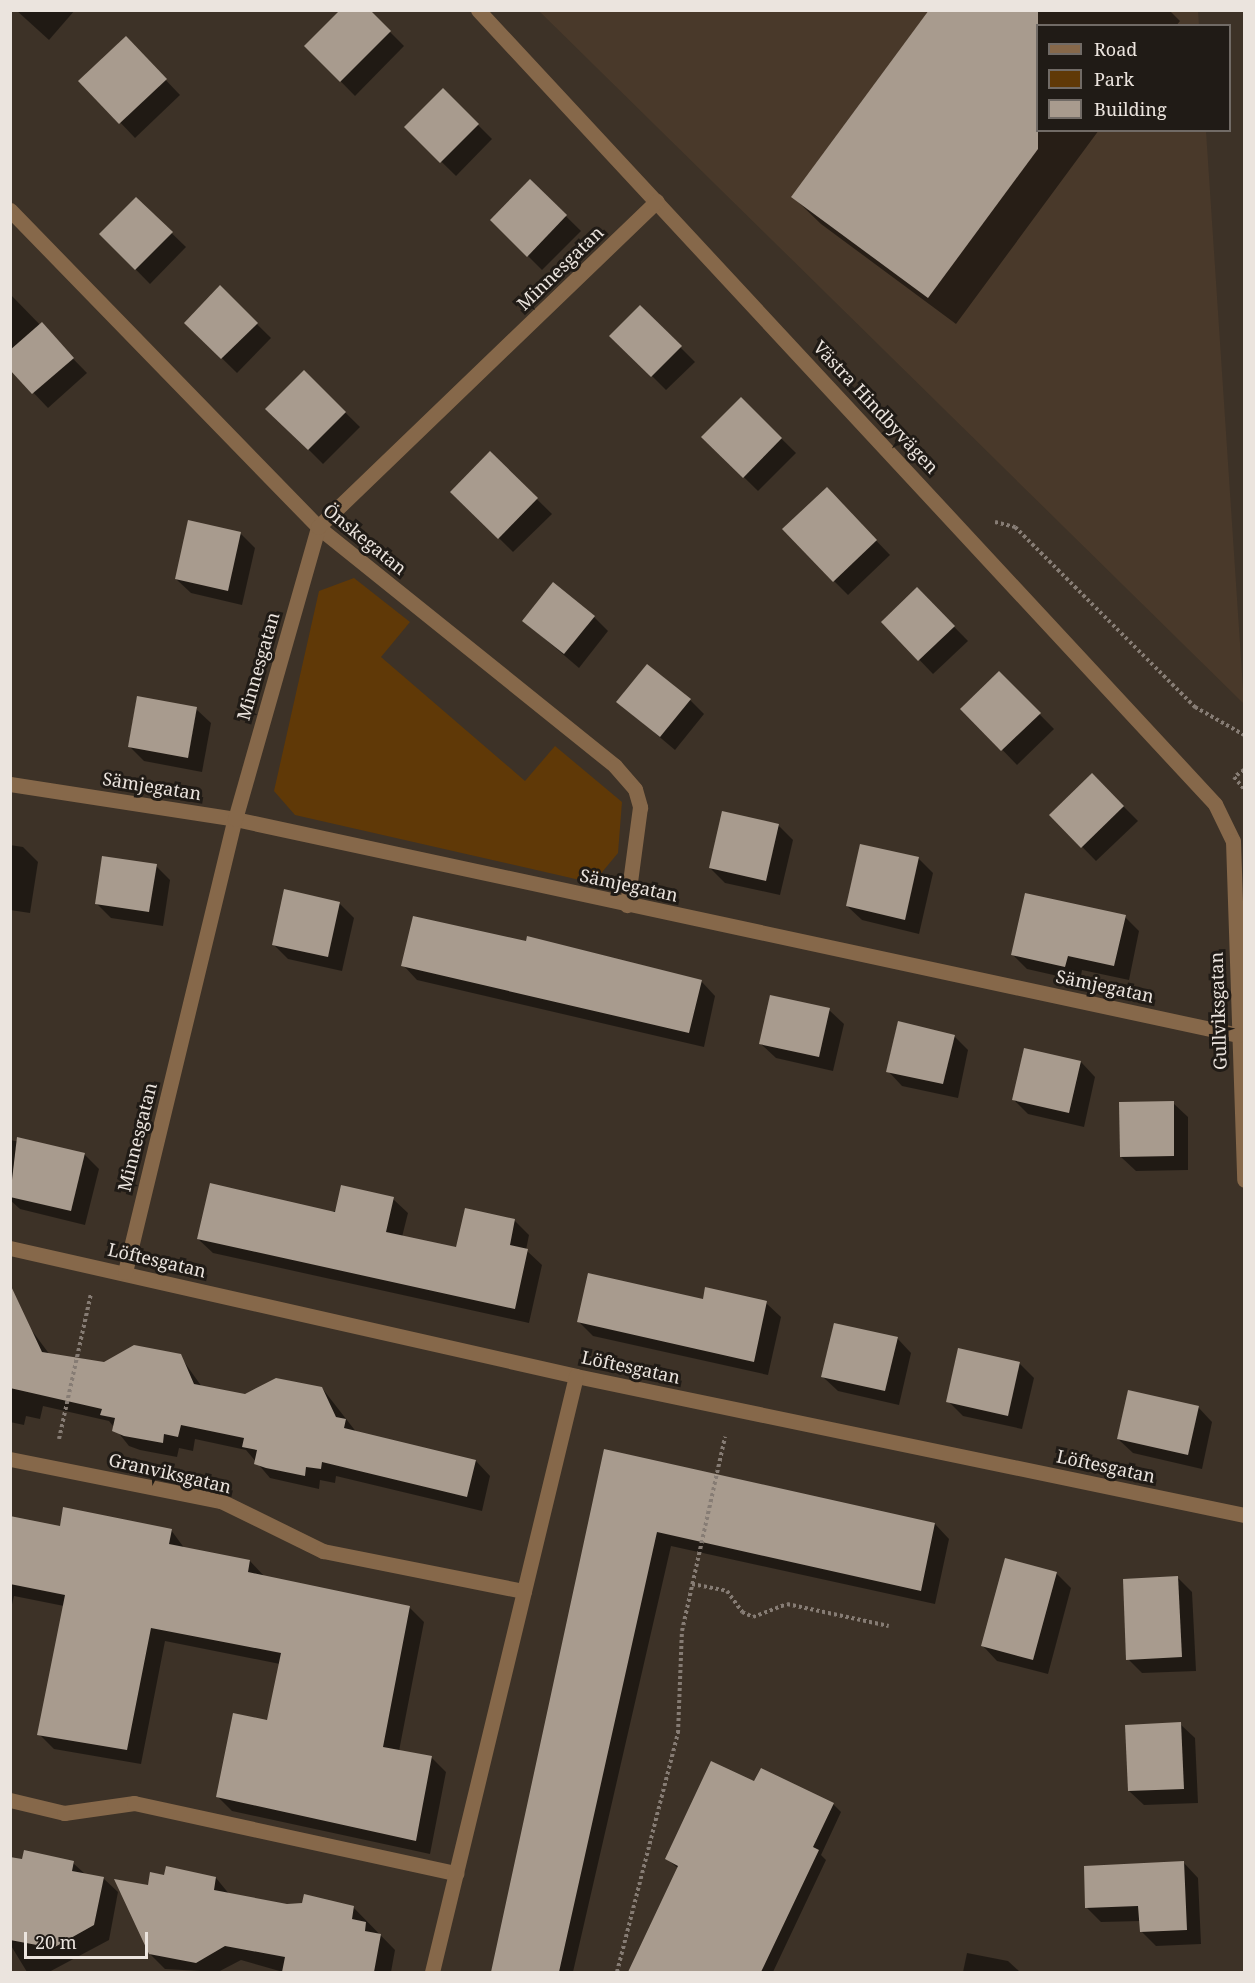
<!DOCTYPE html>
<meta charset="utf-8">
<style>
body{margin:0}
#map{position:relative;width:1255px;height:1983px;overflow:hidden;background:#3d3227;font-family:"Noto Serif",serif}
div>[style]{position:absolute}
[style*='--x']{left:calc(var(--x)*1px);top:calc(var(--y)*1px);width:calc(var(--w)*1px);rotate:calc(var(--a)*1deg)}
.built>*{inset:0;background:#49392a}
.green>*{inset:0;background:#603907}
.shadow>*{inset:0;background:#0007}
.building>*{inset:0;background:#a89b8e}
.path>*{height:4px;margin-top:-2px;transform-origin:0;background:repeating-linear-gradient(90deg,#867c74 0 3px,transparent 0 6px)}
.minor>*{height:15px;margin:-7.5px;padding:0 7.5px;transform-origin:7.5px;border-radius:7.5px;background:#86684a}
span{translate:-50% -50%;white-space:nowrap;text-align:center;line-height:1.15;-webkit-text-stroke:6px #201b16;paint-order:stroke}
.street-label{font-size:18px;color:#ebe4de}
.frame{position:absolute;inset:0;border:12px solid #ebe4de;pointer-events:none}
.legend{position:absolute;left:1036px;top:24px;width:195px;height:108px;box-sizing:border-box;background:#201b16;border:2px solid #716b66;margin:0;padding:8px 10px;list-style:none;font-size:18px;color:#ebe4de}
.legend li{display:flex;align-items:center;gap:12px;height:30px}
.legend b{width:30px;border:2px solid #716b66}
.scale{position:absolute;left:24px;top:1932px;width:124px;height:27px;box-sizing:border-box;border:3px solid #ebe4de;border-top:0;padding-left:8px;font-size:18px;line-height:21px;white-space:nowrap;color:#ebe4de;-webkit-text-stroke:4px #201b16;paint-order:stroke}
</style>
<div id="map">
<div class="built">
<i style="clip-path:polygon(539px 11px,1198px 11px,1199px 25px,1038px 26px,1038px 130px,1206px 131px,1244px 704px)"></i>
</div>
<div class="green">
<i style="clip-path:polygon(354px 578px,410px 622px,381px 657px,525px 781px,555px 746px,622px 802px,618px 853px,593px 883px,295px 815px,274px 791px,319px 591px)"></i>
</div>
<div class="shadow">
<i style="clip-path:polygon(16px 10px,75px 10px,49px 40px)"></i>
<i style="clip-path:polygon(368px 10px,404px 46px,355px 96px,306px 46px)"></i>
<i style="clip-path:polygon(931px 10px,1169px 10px,1180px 21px,1176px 26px,1038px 26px,1038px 130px,1099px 130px,956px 324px,821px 224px,793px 197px)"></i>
<i style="clip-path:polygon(140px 53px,180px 95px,135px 138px,81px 81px)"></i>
<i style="clip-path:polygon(443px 90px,492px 139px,456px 176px,406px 127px)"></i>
<i style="clip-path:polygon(530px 181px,581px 231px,542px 270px,492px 220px)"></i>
<i style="clip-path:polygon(136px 199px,186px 247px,150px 284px,101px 234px)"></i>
<i style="clip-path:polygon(220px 288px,271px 338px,237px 373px,186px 323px)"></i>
<i style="clip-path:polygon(10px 294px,87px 373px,48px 408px,10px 368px)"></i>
<i style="clip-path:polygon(640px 307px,695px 362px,666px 390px,612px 336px)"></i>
<i style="clip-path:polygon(304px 372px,360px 427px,323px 464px,268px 409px)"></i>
<i style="clip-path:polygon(741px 399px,796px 453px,758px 491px,703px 437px)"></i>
<i style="clip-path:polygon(490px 453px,552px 514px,513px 552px,452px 492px)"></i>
<i style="clip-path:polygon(841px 504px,890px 555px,848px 595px,834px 581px)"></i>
<i style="clip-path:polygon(241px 534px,255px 548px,242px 605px,191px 593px,176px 579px)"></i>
<i style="clip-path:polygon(917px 589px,968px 641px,933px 674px,883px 622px)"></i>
<i style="clip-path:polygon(594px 617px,608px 631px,579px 668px,524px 621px)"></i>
<i style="clip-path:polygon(999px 673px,1054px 729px,1017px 765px,963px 709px)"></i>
<i style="clip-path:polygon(690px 700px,704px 714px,675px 750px,618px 702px)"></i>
<i style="clip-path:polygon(196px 709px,211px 723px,202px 772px,144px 761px,130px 747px)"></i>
<i style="clip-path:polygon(1092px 775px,1138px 821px,1096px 861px,1051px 815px)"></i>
<i style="clip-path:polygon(778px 825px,793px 840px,780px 895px,725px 883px,710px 868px)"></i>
<i style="clip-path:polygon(10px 845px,23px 847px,38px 862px,30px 913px,10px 910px)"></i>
<i style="clip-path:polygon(918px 858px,933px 873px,919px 934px,862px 920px,847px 906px)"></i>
<i style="clip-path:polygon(156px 866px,170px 880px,163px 926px,111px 918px,96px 903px)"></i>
<i style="clip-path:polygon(285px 891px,340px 904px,354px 918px,342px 971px,288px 959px,273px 944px)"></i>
<i style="clip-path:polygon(1125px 917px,1139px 931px,1129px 980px,1082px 970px,1080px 981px,1027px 969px,1013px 955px)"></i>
<i style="clip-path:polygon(403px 965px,701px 981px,715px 996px,704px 1047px,417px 980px)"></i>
<i style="clip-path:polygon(829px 1010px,844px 1024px,833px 1071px,776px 1058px,761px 1044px)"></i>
<i style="clip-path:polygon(954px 1036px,968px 1050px,958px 1098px,902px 1086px,888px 1071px)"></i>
<i style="clip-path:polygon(1081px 1062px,1095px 1077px,1084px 1127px,1028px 1114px,1014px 1100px)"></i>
<i style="clip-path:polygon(1173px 1103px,1188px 1117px,1188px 1170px,1136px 1171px,1121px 1157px)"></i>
<i style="clip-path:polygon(10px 1140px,84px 1154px,99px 1169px,85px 1225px,20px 1209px,10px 1200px)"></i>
<i style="clip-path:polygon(393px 1199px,408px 1213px,402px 1237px,458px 1249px,515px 1221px,529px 1235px,526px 1250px,542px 1265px,529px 1323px,213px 1253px,198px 1239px)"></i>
<i style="clip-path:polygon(704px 1301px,766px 1303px,781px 1317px,768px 1375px,593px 1336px,578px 1321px)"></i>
<i style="clip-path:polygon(10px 1321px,27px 1324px,50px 1355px,104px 1363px,180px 1356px,202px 1387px,246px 1395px,322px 1388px,357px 1433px,476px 1461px,490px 1476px,482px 1511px,336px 1476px,335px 1483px,320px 1480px,319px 1489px,270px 1478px,246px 1450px,195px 1439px,193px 1451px,179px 1448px,177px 1457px,140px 1450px,129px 1446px,109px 1421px,43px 1406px,40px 1419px,26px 1416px,24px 1425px,10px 1422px)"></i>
<i style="clip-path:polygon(897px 1338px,911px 1353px,899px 1405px,838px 1391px,823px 1377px)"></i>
<i style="clip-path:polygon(1019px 1363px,1034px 1378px,1022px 1429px,963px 1416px,948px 1401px)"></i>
<i style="clip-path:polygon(1198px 1407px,1212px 1422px,1202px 1469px,1133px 1453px,1118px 1439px)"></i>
<i style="clip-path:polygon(606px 1451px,935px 1524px,949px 1539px,935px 1604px,671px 1546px,573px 1972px,492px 1972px)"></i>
<i style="clip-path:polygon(10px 1517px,61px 1528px,171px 1530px,185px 1549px,250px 1561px,264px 1576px,409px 1607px,424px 1622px,399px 1751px,431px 1757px,446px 1772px,430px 1854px,232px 1811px,218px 1797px,269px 1722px,280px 1664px,165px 1641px,141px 1764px,54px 1749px,39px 1734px,64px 1606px,14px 1596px,10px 1613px)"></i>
<i style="clip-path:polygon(1056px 1573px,1071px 1588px,1048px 1674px,997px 1661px,983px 1646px)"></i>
<i style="clip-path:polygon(1178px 1578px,1192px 1592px,1196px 1671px,1142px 1673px,1128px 1659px)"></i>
<i style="clip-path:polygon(1180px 1724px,1195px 1738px,1198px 1803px,1144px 1805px,1129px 1791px)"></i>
<i style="clip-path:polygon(833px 1804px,841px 1812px,821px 1855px,826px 1860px,773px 1972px,630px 1972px,679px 1869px,667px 1859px)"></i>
<i style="clip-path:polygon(10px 1859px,73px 1863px,85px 1874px,103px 1878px,118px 1892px,109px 1940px,49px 1972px,27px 1972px,10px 1944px)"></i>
<i style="clip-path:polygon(1184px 1863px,1198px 1878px,1201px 1944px,1156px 1946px,1141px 1931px,1141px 1921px,1101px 1922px,1087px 1908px)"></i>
<i style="clip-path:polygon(166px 1876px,216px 1878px,230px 1895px,287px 1906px,303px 1904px,305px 1896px,353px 1907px,395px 1950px,391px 1972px,283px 1972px,241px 1960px,218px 1972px,165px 1969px,150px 1954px,149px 1887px)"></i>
<i style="clip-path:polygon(967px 1953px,1008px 1961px,1020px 1972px,963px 1972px)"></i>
</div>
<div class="building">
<i style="clip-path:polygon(340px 10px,370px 10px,391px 31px,340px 82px,304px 46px)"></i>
<i style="clip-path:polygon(929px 10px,1038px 10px,1038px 149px,928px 298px,791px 197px)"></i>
<i style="clip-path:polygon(126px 36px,167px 79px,119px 124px,78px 81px)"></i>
<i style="clip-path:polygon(443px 88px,479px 124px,440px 163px,404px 127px)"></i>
<i style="clip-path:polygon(530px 179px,567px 215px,527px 257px,490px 220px)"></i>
<i style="clip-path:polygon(136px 197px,173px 232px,135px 270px,99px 234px)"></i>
<i style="clip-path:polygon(220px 285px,258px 323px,221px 359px,184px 323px)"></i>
<i style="clip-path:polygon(640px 305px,682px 346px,651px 377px,609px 336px)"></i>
<i style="clip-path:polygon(42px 322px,74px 358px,32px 394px,10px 370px,10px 350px)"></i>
<i style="clip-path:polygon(304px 370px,346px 412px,308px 450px,265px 409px)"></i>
<i style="clip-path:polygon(741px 397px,782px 438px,743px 478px,701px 437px)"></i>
<i style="clip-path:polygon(490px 451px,538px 498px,498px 539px,450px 492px)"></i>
<i style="clip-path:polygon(827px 487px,877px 540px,833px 582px,782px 529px)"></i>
<i style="clip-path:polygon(188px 520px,241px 532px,228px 591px,175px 579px)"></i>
<i style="clip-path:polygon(553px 582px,595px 616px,564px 654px,522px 621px)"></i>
<i style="clip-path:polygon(917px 587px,955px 626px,918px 661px,881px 622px)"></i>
<i style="clip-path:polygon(647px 664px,691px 699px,660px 737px,616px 702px)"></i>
<i style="clip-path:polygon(999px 671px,1041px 713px,1001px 751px,960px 709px)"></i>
<i style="clip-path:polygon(137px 696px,197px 707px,188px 758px,128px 747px)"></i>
<i style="clip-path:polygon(1092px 773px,1124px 806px,1081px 848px,1049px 815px)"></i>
<i style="clip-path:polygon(722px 811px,779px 824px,766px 881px,709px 868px)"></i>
<i style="clip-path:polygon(860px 844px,919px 857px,905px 920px,846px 906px)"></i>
<i style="clip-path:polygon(102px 856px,157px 864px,149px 912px,95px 904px)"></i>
<i style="clip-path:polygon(284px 889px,340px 902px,328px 957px,272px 945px)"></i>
<i style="clip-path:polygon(1025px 893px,1126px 915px,1114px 966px,1068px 956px,1065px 967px,1011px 955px)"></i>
<i style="clip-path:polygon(413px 916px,526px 941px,527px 936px,702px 980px,689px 1033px,401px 966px)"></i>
<i style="clip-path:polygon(770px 995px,830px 1008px,819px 1057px,759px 1044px)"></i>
<i style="clip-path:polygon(898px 1021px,955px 1035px,943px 1084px,886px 1072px)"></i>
<i style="clip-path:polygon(1024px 1048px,1081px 1061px,1069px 1113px,1012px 1100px)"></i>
<i style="clip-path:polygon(1174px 1101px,1174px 1156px,1120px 1157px,1119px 1102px)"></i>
<i style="clip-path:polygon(17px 1137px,85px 1153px,71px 1211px,10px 1197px)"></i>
<i style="clip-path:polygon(210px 1183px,335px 1212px,341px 1185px,394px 1197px,386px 1232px,456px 1247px,465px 1208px,515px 1219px,510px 1245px,528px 1249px,515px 1309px,197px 1239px)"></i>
<i style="clip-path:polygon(588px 1273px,703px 1299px,705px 1287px,767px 1301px,754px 1362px,577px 1322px)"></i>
<i style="clip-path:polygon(10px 1284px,42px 1352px,104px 1362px,134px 1345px,181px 1354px,194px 1384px,245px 1394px,276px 1378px,322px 1387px,336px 1417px,346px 1419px,344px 1428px,476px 1460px,467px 1497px,322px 1462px,321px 1469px,306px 1467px,305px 1476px,266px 1468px,254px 1464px,257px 1450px,242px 1447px,244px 1438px,181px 1425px,178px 1437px,164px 1434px,163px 1443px,124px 1436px,112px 1431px,115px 1418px,100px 1415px,102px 1409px,10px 1388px)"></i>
<i style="clip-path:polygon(834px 1323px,898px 1337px,885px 1391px,821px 1377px)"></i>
<i style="clip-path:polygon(958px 1348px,1020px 1362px,1008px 1416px,946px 1402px)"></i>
<i style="clip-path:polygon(1128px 1390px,1199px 1406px,1188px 1455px,1117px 1439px)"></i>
<i style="clip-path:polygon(604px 1449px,935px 1523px,921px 1591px,657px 1532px,559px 1972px,491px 1972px)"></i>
<i style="clip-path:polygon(63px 1507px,172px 1529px,169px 1544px,250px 1560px,248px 1572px,410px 1606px,383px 1747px,432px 1756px,416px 1841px,216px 1797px,233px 1713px,267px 1720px,281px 1653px,151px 1628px,127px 1750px,37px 1735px,65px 1595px,10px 1584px,10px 1516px,60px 1526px)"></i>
<i style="clip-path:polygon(1005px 1558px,1057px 1572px,1033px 1660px,981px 1646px)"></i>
<i style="clip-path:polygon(1178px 1576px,1182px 1657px,1126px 1660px,1123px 1579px)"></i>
<i style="clip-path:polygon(1181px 1722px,1184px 1789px,1128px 1791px,1125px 1725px)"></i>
<i style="clip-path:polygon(711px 1761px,754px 1781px,761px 1768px,834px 1803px,813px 1847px,819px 1850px,761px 1972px,628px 1972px,678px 1866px,665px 1859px)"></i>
<i style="clip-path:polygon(24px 1850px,74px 1861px,72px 1871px,104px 1877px,94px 1925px,53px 1948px,10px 1940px,10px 1857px,22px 1859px)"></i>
<i style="clip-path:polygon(1184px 1861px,1187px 1930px,1140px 1932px,1138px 1906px,1085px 1908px,1084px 1866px)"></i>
<i style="clip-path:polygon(166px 1866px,216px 1877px,214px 1890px,287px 1904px,302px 1903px,304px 1894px,354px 1906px,352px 1919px,366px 1922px,365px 1931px,381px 1934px,374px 1972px,282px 1972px,285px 1957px,225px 1946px,196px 1963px,149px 1954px,114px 1879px,148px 1885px,150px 1872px,164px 1875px)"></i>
</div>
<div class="path">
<i style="--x:995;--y:522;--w:21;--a:14"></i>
<i style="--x:1015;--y:527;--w:255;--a:45"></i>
<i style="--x:1195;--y:707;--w:56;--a:29.7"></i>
<i style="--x:1244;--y:770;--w:12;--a:145"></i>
<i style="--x:1234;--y:777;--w:16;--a:50"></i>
<i style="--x:59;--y:1439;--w:148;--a:-77.6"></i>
<i style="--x:692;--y:1584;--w:36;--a:11"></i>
<i style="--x:727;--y:1591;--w:26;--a:54"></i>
<i style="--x:742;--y:1612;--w:12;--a:24"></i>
<i style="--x:753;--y:1617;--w:36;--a:-21"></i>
<i style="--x:787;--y:1604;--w:104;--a:12.2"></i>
<i style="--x:617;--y:1972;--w:247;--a:-75.7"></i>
<i style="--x:678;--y:1733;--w:102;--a:-87.8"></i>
<i style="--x:682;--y:1631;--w:199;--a:-77.5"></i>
</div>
<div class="minor">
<i style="--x:478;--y:10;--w:1083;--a:47.13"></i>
<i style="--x:1215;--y:804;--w:41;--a:64.1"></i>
<i style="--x:1233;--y:841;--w:339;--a:88.1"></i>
<i style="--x:10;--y:210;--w:442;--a:45.8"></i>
<i style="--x:318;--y:527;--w:381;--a:38.8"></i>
<i style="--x:615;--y:766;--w:30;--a:49"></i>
<i style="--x:635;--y:789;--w:19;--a:74"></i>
<i style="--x:640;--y:807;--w:99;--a:97.6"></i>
<i style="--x:10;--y:784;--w:228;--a:8.8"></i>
<i style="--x:235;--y:819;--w:1026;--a:12.15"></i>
<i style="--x:10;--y:1248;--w:580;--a:12.74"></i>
<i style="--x:576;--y:1376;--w:682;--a:11.75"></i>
<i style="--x:125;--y:1272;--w:466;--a:-76.4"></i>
<i style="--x:235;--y:819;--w:304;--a:-74.1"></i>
<i style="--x:318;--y:527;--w:470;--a:-43.9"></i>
<i style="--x:10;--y:1459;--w:215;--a:11.3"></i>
<i style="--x:221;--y:1501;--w:114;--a:26.1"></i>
<i style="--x:323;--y:1551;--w:205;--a:11.3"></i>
<i style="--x:10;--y:1800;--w:56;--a:13.5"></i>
<i style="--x:64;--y:1813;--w:71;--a:-8.1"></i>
<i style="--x:134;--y:1803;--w:330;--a:12.3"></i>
<i style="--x:432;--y:1972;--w:613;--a:-76.42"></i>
</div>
<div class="street-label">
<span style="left:560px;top:268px;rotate:-44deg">Minnesgatan</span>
<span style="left:876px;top:407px;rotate:47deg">Västra Hindbyvägen</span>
<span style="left:365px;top:539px;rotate:39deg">Önskegatan</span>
<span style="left:258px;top:666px;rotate:-74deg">Minnesgatan</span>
<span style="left:152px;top:786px;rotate:9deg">Sämjegatan</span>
<span style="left:629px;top:885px;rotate:12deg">Sämjegatan</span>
<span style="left:1105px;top:986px;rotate:12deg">Sämjegatan</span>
<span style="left:1218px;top:1011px;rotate:-92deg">Gullviksgatan</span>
<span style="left:137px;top:1137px;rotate:-76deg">Minnesgatan</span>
<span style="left:157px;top:1260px;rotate:13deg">Löftesgatan</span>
<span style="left:631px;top:1367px;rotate:12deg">Löftesgatan</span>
<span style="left:1106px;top:1466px;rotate:12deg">Löftesgatan</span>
<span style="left:170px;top:1473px;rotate:13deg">Granviksgatan</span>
</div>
<div class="frame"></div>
<ul class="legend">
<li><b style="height:8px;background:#86684a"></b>Road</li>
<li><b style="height:16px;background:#603907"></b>Park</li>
<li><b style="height:16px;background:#a89b8e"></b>Building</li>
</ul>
<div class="scale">20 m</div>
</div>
